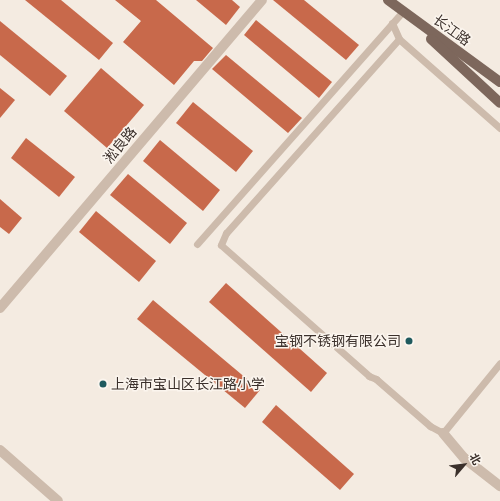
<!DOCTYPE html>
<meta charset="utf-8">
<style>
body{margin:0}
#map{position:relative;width:500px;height:501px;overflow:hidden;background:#f4ebe1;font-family:"Roboto Condensed","Noto Sans SC",sans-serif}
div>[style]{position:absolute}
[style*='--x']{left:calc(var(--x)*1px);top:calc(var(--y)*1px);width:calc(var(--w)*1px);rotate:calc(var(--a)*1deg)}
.building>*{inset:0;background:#c8694b}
.service>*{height:7px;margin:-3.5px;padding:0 3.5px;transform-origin:3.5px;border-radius:3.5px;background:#cdbbac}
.minor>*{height:10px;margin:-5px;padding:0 5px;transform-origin:5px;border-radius:5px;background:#cdbbac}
.tertiary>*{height:10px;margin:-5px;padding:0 5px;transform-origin:5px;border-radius:5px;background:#cdbbac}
.primary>*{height:10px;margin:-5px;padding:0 5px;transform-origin:5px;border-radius:5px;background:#7d675c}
.dots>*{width:11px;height:11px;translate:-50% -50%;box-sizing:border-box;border:2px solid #fbf5ee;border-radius:50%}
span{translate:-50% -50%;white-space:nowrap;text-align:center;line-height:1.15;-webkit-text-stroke:3px #fbf5ee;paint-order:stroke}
.street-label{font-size:14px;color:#3b302b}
.poi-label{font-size:14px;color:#3b302b}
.right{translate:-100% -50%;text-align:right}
.left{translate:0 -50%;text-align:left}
.north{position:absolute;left:444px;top:445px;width:40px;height:40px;-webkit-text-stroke:3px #fbf5ee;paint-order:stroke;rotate:62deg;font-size:11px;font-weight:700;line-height:16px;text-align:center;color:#3b302b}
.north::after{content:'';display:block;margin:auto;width:14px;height:18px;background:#3b302b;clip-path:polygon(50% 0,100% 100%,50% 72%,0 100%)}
</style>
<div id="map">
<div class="building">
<i style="clip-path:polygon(25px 0,61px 0,113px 43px,99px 60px)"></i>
<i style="clip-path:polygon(115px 0,156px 0,213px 48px,202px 61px,194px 61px,174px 85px,123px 42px,141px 21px)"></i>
<i style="clip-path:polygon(196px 0,232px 0,240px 7px,226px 25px)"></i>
<i style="clip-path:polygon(273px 0,304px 0,359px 45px,346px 60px)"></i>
<i style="clip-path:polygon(256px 20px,332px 82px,319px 98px,244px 35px)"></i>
<i style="clip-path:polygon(0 21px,67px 76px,50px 96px,0 55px)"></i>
<i style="clip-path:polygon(226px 55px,302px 118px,288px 133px,212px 69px)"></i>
<i style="clip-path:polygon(101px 68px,144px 105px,107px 148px,64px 111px)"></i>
<i style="clip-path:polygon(0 88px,15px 100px,0 118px)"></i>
<i style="clip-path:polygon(193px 102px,253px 151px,236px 172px,176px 123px)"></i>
<i style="clip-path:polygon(26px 138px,75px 177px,59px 197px,11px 158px)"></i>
<i style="clip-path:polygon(160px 140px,220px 190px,203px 211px,143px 161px)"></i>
<i style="clip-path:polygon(128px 174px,187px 223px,170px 244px,110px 195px)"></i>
<i style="clip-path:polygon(0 199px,22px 218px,9px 234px,0 227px)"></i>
<i style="clip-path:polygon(96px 211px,156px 261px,139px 282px,79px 232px)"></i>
<i style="clip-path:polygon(226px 283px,327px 373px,311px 392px,209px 302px)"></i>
<i style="clip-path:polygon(153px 300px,260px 390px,245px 408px,137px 319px)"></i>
<i style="clip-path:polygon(276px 405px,354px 474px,340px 490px,262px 422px)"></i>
</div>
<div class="service">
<i style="--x:392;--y:23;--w:17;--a:66"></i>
<i style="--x:399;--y:39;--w:260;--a:131.7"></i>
<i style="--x:226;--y:233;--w:13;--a:113"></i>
<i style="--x:221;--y:245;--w:198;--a:41.5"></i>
<i style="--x:369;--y:376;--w:8;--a:23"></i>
<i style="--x:376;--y:379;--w:72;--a:41"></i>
<i style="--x:430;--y:426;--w:15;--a:28"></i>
<i style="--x:443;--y:433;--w:90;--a:-50.8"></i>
<i style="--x:399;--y:39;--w:135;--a:41.4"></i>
<i style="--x:197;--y:244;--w:310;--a:-48.5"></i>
</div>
<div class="minor">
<i style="--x:443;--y:433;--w:33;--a:50"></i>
<i style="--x:464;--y:458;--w:46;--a:37.9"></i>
<i style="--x:0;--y:450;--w:77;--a:41.3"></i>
</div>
<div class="tertiary">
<i style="--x:0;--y:308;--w:404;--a:-49.6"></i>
</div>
<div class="primary">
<i style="--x:388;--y:0;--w:139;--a:36.2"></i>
<i style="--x:431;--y:39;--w:94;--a:42.8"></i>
</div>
<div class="dots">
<i style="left:409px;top:341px;background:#1f5a5e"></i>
<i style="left:103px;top:384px;background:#1f5a5e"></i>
</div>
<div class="street-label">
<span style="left:452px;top:30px;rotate:36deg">长江路</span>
<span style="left:120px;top:145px;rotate:-50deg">淞良路</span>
</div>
<div class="poi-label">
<span class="right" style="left:401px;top:341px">宝钢不锈钢有限公司</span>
<span class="left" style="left:111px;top:384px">上海市宝山区长江路小学</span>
</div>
<div class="north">北</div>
</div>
